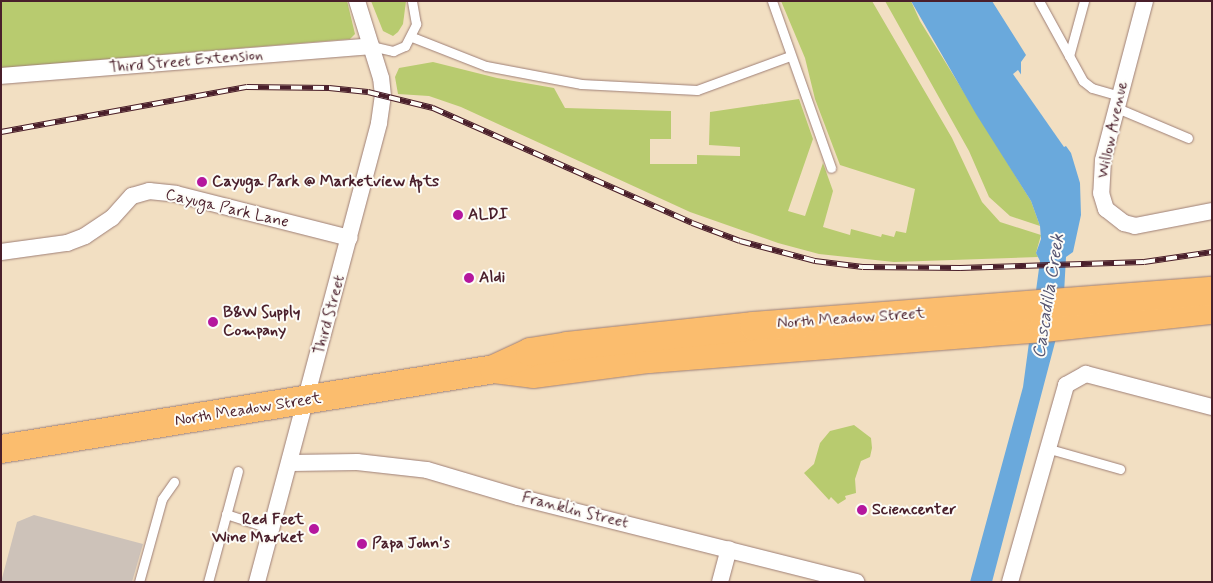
<!DOCTYPE html>
<style>
body{margin:0}
#map{position:relative;width:1213px;height:583px;overflow:hidden;background:#f2dfc2;font-family:Mynerve,sans-serif}
div>[style]{position:absolute}
[style*='--x']{left:calc(var(--x)*1px);top:calc(var(--y)*1px);width:calc(var(--w)*1px);rotate:calc(var(--a)*1deg)}
.industrial>*{inset:0;background:#cdc2b9}
.green>*{inset:0;background:#b8cb6f}
.water>*{inset:0;background:#6aa9dc}
.pier>*{inset:0;background:#f2dfc2}
.roads{filter:drop-shadow(0 0 1px #9e7f76) drop-shadow(0 0 1px #9e7f76)}
.service>*{height:9px;margin:-4.5px;padding:0 4.5px;transform-origin:4.5px;border-radius:4.5px;background:#fff}
.minor>*{height:16px;margin:-8px;padding:0 8px;transform-origin:8px;border-radius:8px;background:#fff}
.trunk>*{height:28px;margin:-14px;padding:0 14px;transform-origin:14px;border-radius:14px;background:#fbbd6e}
.rail>*{height:5.5px;margin-top:-2.75px;transform-origin:0;background:repeating-linear-gradient(90deg,#fdfcf7 0 11px,#4a1f2b 0 22px);box-sizing:border-box;border-block:1px solid #4a1f2b}
.dots>*{width:14px;height:14px;translate:-50% -50%;box-sizing:border-box;border:2px solid #fdfcf7;border-radius:50%}
span{translate:-50% -50%;white-space:nowrap;text-align:center;line-height:1.15;-webkit-text-stroke:4px #fdfcf7;paint-order:stroke}
.street-label{font-size:16px;color:#4a1f2b}
.poi-label{font-size:16px;color:#4a1f2b;font-weight:700}
.left{translate:0 -50%;text-align:left}
.right{translate:-100% -50%;text-align:right}
.water-label{font-size:18px;color:#575672;font-style:italic}
.frame{position:absolute;inset:0;border:2px solid #4a1f2b;pointer-events:none}
</style>
<div id="map">
<div class="industrial">
<i style="clip-path:polygon(34px 515px,143px 544px,132px 582px,1px 582px,17px 522px)"></i>
</div>
<div class="green">
<i style="clip-path:polygon(1px 1px,347px 1px,355px 34px,350px 39px,1px 68px)"></i>
<i style="clip-path:polygon(371px 1px,406px 1px,403px 24px,398px 32px,393px 36px,383px 31px)"></i>
<i style="clip-path:polygon(781px 1px,872px 1px,952px 138px,982px 202px,1000px 222px,1041px 235px,1036px 253px,1038px 257px,894px 262px,819px 254px,778px 243px,690px 212px,461px 107px,429px 96px,398px 94px,395px 77px,399px 68px,433px 62px,497px 78px,554px 88px,565px 108px,671px 111px,671px 139px,650px 139px,650px 164px,697px 164px,697px 155px,740px 156px,740px 147px,709px 145px,710px 112px,799px 99px,813px 139px,788px 211px,805px 216px,823px 163px,833px 191px,823px 227px,850px 235px,851px 229px,881px 237px,882px 234px,894px 237px,896px 231px,906px 233px,915px 189px,840px 165px,815px 99px,805px 58px)"></i>
<i style="clip-path:polygon(885px 1px,911px 1px,920px 21px,1031px 201px,1040px 226px,1010px 216px,989px 197px,969px 151px)"></i>
<i style="clip-path:polygon(854px 425px,871px 438px,872px 448px,870px 457px,861px 461px,855px 479px,856px 493px,845px 496px,846px 499px,838px 504px,831px 497px,829px 500px,804px 473px,814px 464px,820px 443px,830px 431px)"></i>
</div>
<div class="water">
<i style="clip-path:polygon(911px 1px,992px 1px,1026px 55px,1021px 62px,1021px 83px,1071px 153px,1080px 183px,1081px 215px,1073px 252px,1066px 257px,1063px 312px,992px 582px,970px 582px,1023px 387px,1040px 261px,1036px 253px,1041px 239px,1040px 226px,1031px 201px,976px 114px)"></i>
</div>
<div class="pier">
<i style="clip-path:polygon(1018px 70px,1068px 145px,1064px 147px,1013px 74px)"></i>
</div>
<div class="roads">
<div class="service">
<i style="--x:772;--y:1;--w:177;--a:70.5"></i>
<i style="--x:1039;--y:1;--w:91;--a:61.2"></i>
<i style="--x:1083;--y:81;--w:11;--a:38"></i>
<i style="--x:1092;--y:88;--w:29;--a:16"></i>
<i style="--x:412;--y:37;--w:79;--a:21.4"></i>
<i style="--x:486;--y:66;--w:97;--a:10.7"></i>
<i style="--x:581;--y:84;--w:116;--a:3"></i>
<i style="--x:697;--y:90;--w:99;--a:-20.1"></i>
<i style="--x:371;--y:46;--w:23;--a:13"></i>
<i style="--x:393;--y:51;--w:13;--a:-23"></i>
<i style="--x:405;--y:46;--w:25;--a:-63"></i>
<i style="--x:416;--y:24;--w:23;--a:-100"></i>
<i style="--x:1069;--y:56;--w:57;--a:-74.7"></i>
<i style="--x:1117;--y:108;--w:77;--a:22.9"></i>
<i style="--x:1046;--y:448;--w:77;--a:15.8"></i>
<i style="--x:226;--y:514;--w:48;--a:18.1"></i>
<i style="--x:139;--y:582;--w:86;--a:-74.5"></i>
<i style="--x:162;--y:499;--w:21;--a:-55"></i>
<i style="--x:208;--y:582;--w:115;--a:-74.9"></i>
</div>
<div class="minor">
<i style="--x:1145;--y:1;--w:164;--a:104.8"></i>
<i style="--x:1103;--y:160;--w:33;--a:93"></i>
<i style="--x:1101;--y:193;--w:17;--a:73"></i>
<i style="--x:1106;--y:209;--w:23;--a:38"></i>
<i style="--x:1124;--y:223;--w:11;--a:15"></i>
<i style="--x:1135;--y:226;--w:78;--a:-11"></i>
<i style="--x:1;--y:76;--w:371;--a:-4.6"></i>
<i style="--x:1;--y:252;--w:67;--a:-7.8"></i>
<i style="--x:67;--y:243;--w:19;--a:-21"></i>
<i style="--x:85;--y:236;--w:32;--a:-34"></i>
<i style="--x:112;--y:218;--w:30;--a:-48"></i>
<i style="--x:132;--y:196;--w:18;--a:-16"></i>
<i style="--x:149;--y:191;--w:27;--a:6"></i>
<i style="--x:176;--y:194;--w:179;--a:14.2"></i>
<i style="--x:291;--y:463;--w:66;--a:-0.9"></i>
<i style="--x:357;--y:462;--w:70;--a:6.5"></i>
<i style="--x:427;--y:470;--w:95;--a:16.5"></i>
<i style="--x:518;--y:497;--w:349;--a:14.1"></i>
<i style="--x:257;--y:582;--w:475;--a:-75.1"></i>
<i style="--x:379;--y:123;--w:27;--a:-82"></i>
<i style="--x:383;--y:96;--w:18;--a:-96"></i>
<i style="--x:381;--y:78;--w:81;--a:-107.3"></i>
<i style="--x:720;--y:582;--w:34;--a:-75"></i>
<i style="--x:1010;--y:582;--w:205;--a:-74.1"></i>
<i style="--x:1066;--y:385;--w:23;--a:-29"></i>
<i style="--x:1086;--y:374;--w:130;--a:14.7"></i>
</div>
<div class="trunk">
<i style="--x:494;--y:369;--w:39;--a:7"></i>
<i style="--x:533;--y:374;--w:117;--a:-7.4"></i>
<i style="--x:649;--y:359;--w:395;--a:-4.5"></i>
<i style="--x:1043;--y:328;--w:170;--a:-6.1"></i>
<i style="--x:1;--y:449;--w:499;--a:-9.2"></i>
<i style="--x:494;--y:369;--w:40;--a:-25"></i>
<i style="--x:530;--y:352;--w:37;--a:-9"></i>
<i style="--x:567;--y:346;--w:188;--a:-6.1"></i>
<i style="--x:754;--y:326;--w:459;--a:-4.4"></i>
</div>
</div>
<div class="rail">
<i style="--x:1;--y:132;--w:250;--a:-10.4"></i>
<i style="--x:247;--y:87;--w:82;--a:0.7"></i>
<i style="--x:329;--y:88;--w:39;--a:6"></i>
<i style="--x:368;--y:92;--w:67;--a:13.8"></i>
<i style="--x:433;--y:108;--w:283;--a:23.9"></i>
<i style="--x:692;--y:223;--w:51;--a:20.6"></i>
<i style="--x:740;--y:241;--w:78;--a:14.9"></i>
<i style="--x:815;--y:261;--w:48;--a:7.1"></i>
<i style="--x:863;--y:267;--w:97;--a:0.6"></i>
<i style="--x:960;--y:268;--w:184;--a:-1.9"></i>
<i style="--x:1144;--y:262;--w:69;--a:-8.4"></i>
</div>
<div class="dots">
<i style="left:202px;top:182px;background:#b5179e"></i>
<i style="left:458px;top:215px;background:#b5179e"></i>
<i style="left:469px;top:278px;background:#b5179e"></i>
<i style="left:213px;top:322px;background:#b5179e"></i>
<i style="left:862px;top:510px;background:#b5179e"></i>
<i style="left:314px;top:529px;background:#b5179e"></i>
<i style="left:362px;top:544px;background:#b5179e"></i>
</div>
<div class="street-label">
<span style="left:186px;top:62px;rotate:-5deg">Third Street Extension</span>
<span style="left:1113px;top:130px;rotate:-78deg">Willow Avenue</span>
<span style="left:227px;top:209px;rotate:13deg">Cayuga Park Lane</span>
<span style="left:330px;top:315px;rotate:-75deg">Third Street</span>
<span style="left:851px;top:319px;rotate:-4deg">North Meadow Street</span>
<span style="left:248px;top:410px;rotate:-9deg">North Meadow Street</span>
<span style="left:575px;top:511px;rotate:14deg">Franklin Street</span>
</div>
<div class="poi-label">
<span class="left" style="left:212px;top:182px">Cayuga Park @ Marketview Apts</span>
<span class="left" style="left:468px;top:215px">ALDI</span>
<span class="left" style="left:479px;top:278px">Aldi</span>
<span class="left" style="left:223px;top:322px">B&amp;W Supply<br>Company</span>
<span class="left" style="left:872px;top:510px">Sciencenter</span>
<span class="right" style="left:304px;top:529px">Red Feet<br>Wine Market</span>
<span class="left" style="left:372px;top:544px">Papa John's</span>
</div>
<div class="water-label">
<span style="left:1049px;top:296px;rotate:-81deg">Cascadilla Creek</span>
</div>
<div class="frame"></div>
</div>
